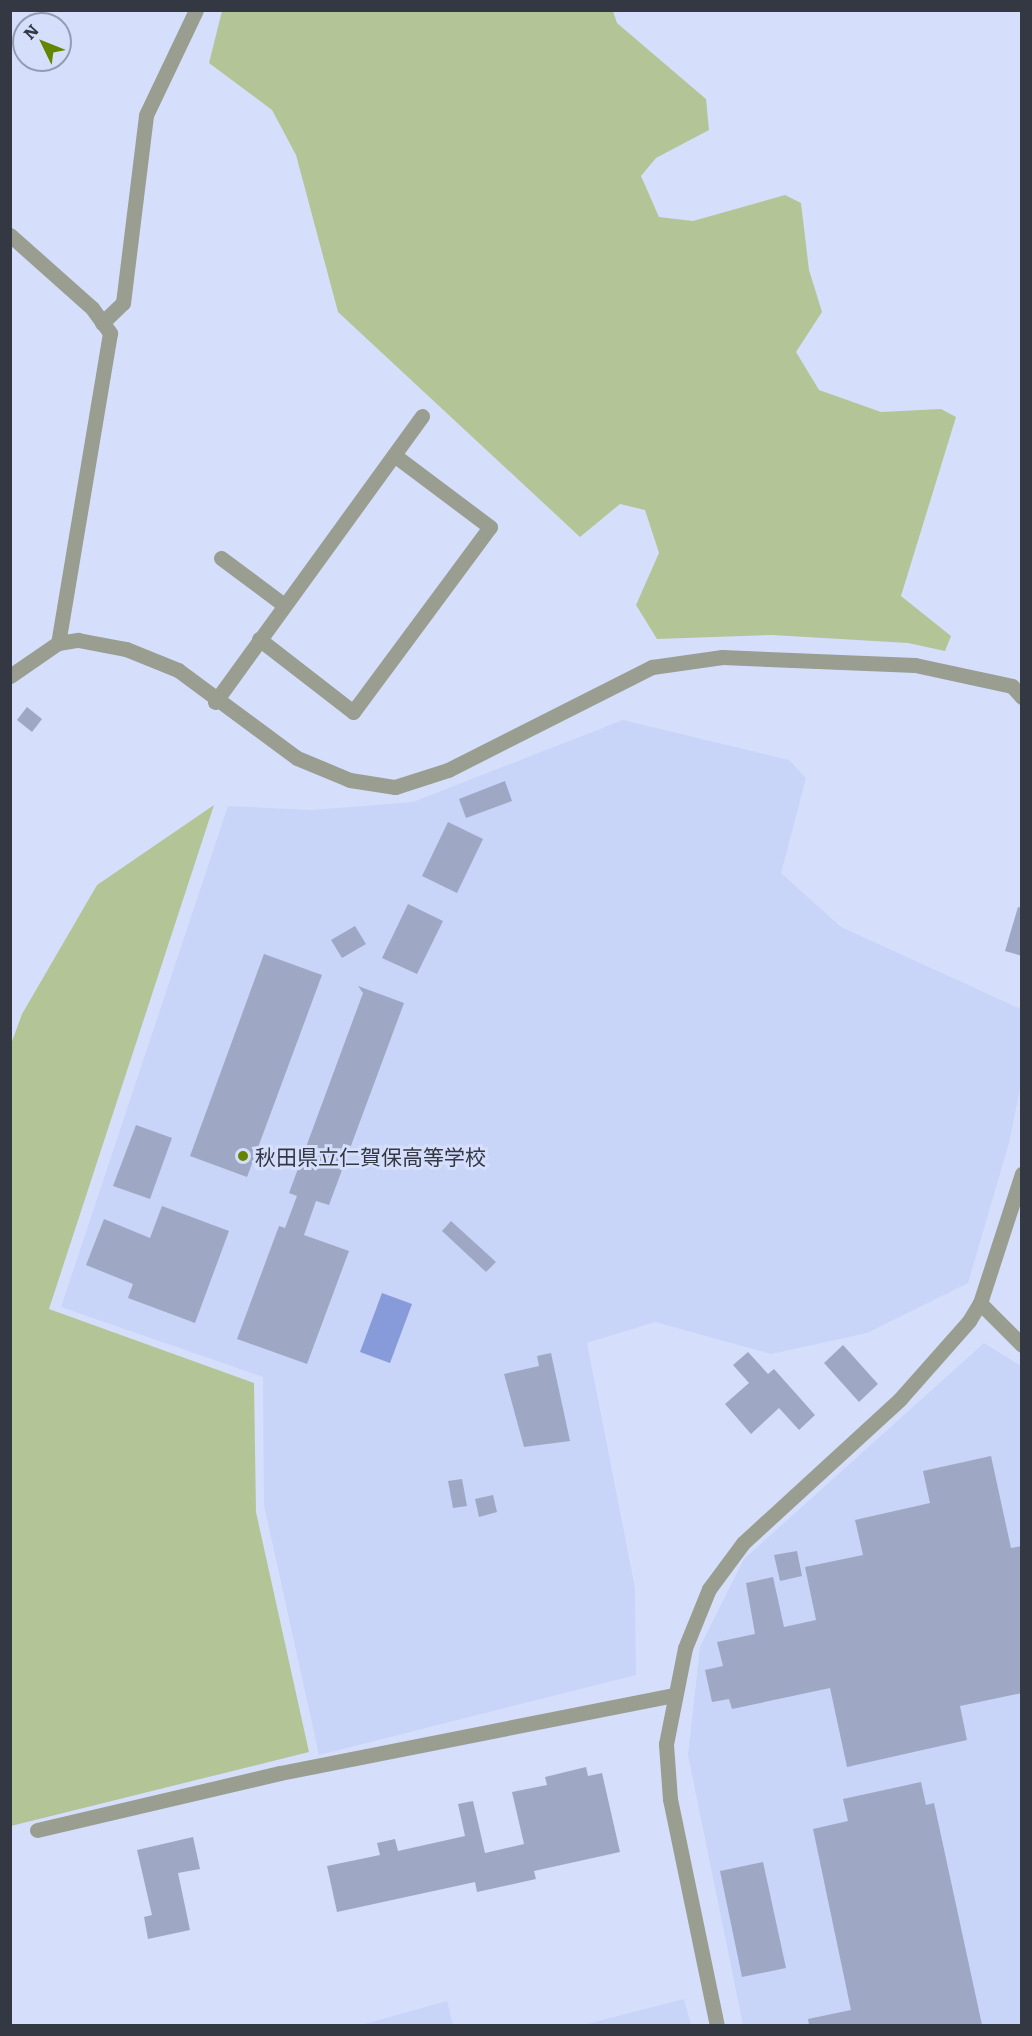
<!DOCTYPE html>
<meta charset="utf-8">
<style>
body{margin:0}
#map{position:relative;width:1032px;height:2036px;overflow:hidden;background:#d5dffc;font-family:Literata,"Noto Sans JP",serif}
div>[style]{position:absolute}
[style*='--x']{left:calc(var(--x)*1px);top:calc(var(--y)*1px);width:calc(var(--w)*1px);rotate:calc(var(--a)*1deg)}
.built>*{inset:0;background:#c8d4f8}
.green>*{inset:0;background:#b3c597}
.water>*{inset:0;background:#879bda}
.building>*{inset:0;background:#9ea8c4}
.minor>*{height:15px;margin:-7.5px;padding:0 7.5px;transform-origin:7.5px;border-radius:7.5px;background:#999e91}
.dots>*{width:16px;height:16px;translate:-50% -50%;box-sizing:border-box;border:3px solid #d5dffc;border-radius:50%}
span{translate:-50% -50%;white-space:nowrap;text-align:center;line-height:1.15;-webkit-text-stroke:6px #d5dffc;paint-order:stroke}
.poi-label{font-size:21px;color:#343843}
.left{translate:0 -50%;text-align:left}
.frame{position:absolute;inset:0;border:12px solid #343843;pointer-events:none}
.north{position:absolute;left:12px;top:12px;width:60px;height:60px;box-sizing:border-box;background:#d5dffc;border:2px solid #959cb2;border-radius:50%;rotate:313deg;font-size:16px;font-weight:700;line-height:24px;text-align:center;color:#343843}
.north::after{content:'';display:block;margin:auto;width:21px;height:27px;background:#648500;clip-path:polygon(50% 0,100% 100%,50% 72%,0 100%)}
</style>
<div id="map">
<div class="built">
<i style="clip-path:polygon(623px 720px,789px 760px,806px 778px,781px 873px,841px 927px,1021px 1009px,1021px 1083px,1009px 1143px,968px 1283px,867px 1333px,771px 1354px,655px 1322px,587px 1343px,635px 1588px,636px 1675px,319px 1755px,264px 1505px,263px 1377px,61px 1307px,228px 806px,312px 810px,413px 802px)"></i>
<i style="clip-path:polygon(984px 1343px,1021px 1366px,1021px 2025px,743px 2025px,688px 1755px,700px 1647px,744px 1559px)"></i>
<i style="clip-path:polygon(684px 1999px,691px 2025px,583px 2025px)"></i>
<i style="clip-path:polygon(447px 2001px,453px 2025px,361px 2025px)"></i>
</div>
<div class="green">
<i style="clip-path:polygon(222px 11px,613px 11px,617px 23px,706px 99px,709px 130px,656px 158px,641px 176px,659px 217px,693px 221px,785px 195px,801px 203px,809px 270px,822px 312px,796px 352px,819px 390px,881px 412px,941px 409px,956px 417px,901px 596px,951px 636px,945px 651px,908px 643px,772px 635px,657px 639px,636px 605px,659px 553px,645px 510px,620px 504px,580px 537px,338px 312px,296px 155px,272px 110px,209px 63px)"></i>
<i style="clip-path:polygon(214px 805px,49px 1309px,254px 1383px,256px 1512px,309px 1752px,11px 1826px,11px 1044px,22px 1014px,97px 885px)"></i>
</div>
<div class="water">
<i style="clip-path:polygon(382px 1293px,412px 1304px,390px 1363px,360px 1352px)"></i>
</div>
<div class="building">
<i style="clip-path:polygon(27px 707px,42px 719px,32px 732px,17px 720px)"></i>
<i style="clip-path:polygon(505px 781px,512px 801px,466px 818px,459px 799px)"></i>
<i style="clip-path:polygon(448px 822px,483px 839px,457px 893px,422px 876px)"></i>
<i style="clip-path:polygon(408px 904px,443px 921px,417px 974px,382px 958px)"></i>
<i style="clip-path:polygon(1018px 907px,1022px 908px,1022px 956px,1005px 951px)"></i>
<i style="clip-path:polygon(355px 926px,366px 944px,342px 958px,331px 940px)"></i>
<i style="clip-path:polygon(264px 954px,322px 975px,247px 1177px,190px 1156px)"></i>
<i style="clip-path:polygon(358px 986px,404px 1003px,329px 1205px,316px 1201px,304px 1235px,349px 1251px,307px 1364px,237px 1339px,279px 1226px,285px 1228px,297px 1196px,289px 1193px,363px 993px)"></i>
<i style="clip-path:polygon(136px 1125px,172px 1138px,150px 1199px,113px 1186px)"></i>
<i style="clip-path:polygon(162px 1206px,229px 1231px,195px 1323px,128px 1298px,133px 1284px,86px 1265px,104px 1219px,150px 1238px)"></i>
<i style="clip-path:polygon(451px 1221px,496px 1262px,486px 1272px,442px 1231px)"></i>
<i style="clip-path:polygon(843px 1345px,878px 1384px,859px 1402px,824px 1363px)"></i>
<i style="clip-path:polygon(748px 1352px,768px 1374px,774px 1369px,815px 1415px,799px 1430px,779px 1408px,751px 1434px,725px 1404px,749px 1383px,733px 1365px)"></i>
<i style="clip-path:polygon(551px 1353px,570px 1441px,524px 1447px,504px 1374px,539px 1366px,537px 1356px)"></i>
<i style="clip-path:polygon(991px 1456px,1011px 1548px,1022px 1546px,1022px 1693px,960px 1706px,967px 1740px,847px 1767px,830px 1688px,732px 1709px,729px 1699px,712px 1702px,705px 1670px,723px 1666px,717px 1642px,755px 1634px,746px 1583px,773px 1577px,784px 1627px,816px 1620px,805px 1567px,863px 1555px,855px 1520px,930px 1503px,923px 1471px)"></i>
<i style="clip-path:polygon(462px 1479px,467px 1506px,453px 1508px,448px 1481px)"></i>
<i style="clip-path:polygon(493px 1495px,497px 1512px,479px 1517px,475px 1499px)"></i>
<i style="clip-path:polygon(797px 1551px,802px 1576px,780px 1581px,774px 1555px)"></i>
<i style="clip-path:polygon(586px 1767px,588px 1776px,602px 1773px,620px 1852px,534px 1871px,536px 1879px,477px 1892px,475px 1882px,337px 1912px,327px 1866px,380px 1855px,377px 1843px,395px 1839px,398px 1851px,465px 1836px,458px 1804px,473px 1801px,485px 1853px,524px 1844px,512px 1792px,547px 1785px,545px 1777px)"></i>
<i style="clip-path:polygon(921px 1782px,926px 1805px,934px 1803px,982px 2025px,809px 2025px,808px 2019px,851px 2010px,813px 1829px,848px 1821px,843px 1799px)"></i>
<i style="clip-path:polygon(193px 1837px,200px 1869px,178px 1873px,190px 1930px,148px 1939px,144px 1917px,152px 1915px,137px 1850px)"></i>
<i style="clip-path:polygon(763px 1862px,786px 1968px,742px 1977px,720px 1871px)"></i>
</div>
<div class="minor">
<i style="--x:10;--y:235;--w:110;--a:41.7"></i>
<i style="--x:92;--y:308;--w:31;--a:54"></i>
<i style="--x:110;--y:333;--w:314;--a:99.5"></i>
<i style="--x:102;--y:323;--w:29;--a:-44"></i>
<i style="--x:123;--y:303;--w:189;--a:-83"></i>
<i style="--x:146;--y:115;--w:116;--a:-64.5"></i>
<i style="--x:221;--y:558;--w:79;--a:36.7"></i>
<i style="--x:259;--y:639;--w:119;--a:37.8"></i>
<i style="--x:353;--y:712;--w:230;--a:-53.5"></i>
<i style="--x:490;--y:527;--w:120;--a:-143.1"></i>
<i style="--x:10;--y:676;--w:58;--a:-34.5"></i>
<i style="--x:58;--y:643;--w:20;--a:-9"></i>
<i style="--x:78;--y:640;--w:49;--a:10.6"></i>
<i style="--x:126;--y:649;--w:56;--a:22"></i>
<i style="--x:178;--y:670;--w:148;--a:36.5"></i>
<i style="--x:297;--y:758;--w:57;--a:22.5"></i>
<i style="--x:350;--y:780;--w:46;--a:8.8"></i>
<i style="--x:395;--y:787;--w:56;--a:-17.8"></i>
<i style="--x:448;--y:770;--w:229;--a:-26.8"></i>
<i style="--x:652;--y:667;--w:71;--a:-8.1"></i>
<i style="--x:722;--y:657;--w:193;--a:2.4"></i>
<i style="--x:915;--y:665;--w:99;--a:12.2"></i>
<i style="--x:1012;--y:686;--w:15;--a:48"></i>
<i style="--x:215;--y:702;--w:353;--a:-54.1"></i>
<i style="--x:980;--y:1303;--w:59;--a:45"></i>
<i style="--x:37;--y:1830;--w:250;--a:-13.2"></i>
<i style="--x:280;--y:1773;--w:401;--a:-11.2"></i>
<i style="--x:717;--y:2026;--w:232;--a:-101.7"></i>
<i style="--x:670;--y:1799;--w:55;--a:-94.2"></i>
<i style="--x:666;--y:1744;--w:98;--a:-78.8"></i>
<i style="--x:685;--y:1648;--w:64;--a:-67.9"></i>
<i style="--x:709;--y:1589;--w:57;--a:-53.5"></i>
<i style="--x:743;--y:1543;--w:213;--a:-42.5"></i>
<i style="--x:900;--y:1399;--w:104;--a:-48.5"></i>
<i style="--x:969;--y:1321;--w:21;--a:-59"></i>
<i style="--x:980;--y:1303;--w:136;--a:-72"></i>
</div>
<div class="dots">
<i style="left:243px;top:1156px;background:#648500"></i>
</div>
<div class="poi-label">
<span class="left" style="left:255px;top:1156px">秋田県立仁賀保高等学校</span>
</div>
<div class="frame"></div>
<div class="north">N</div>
</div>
